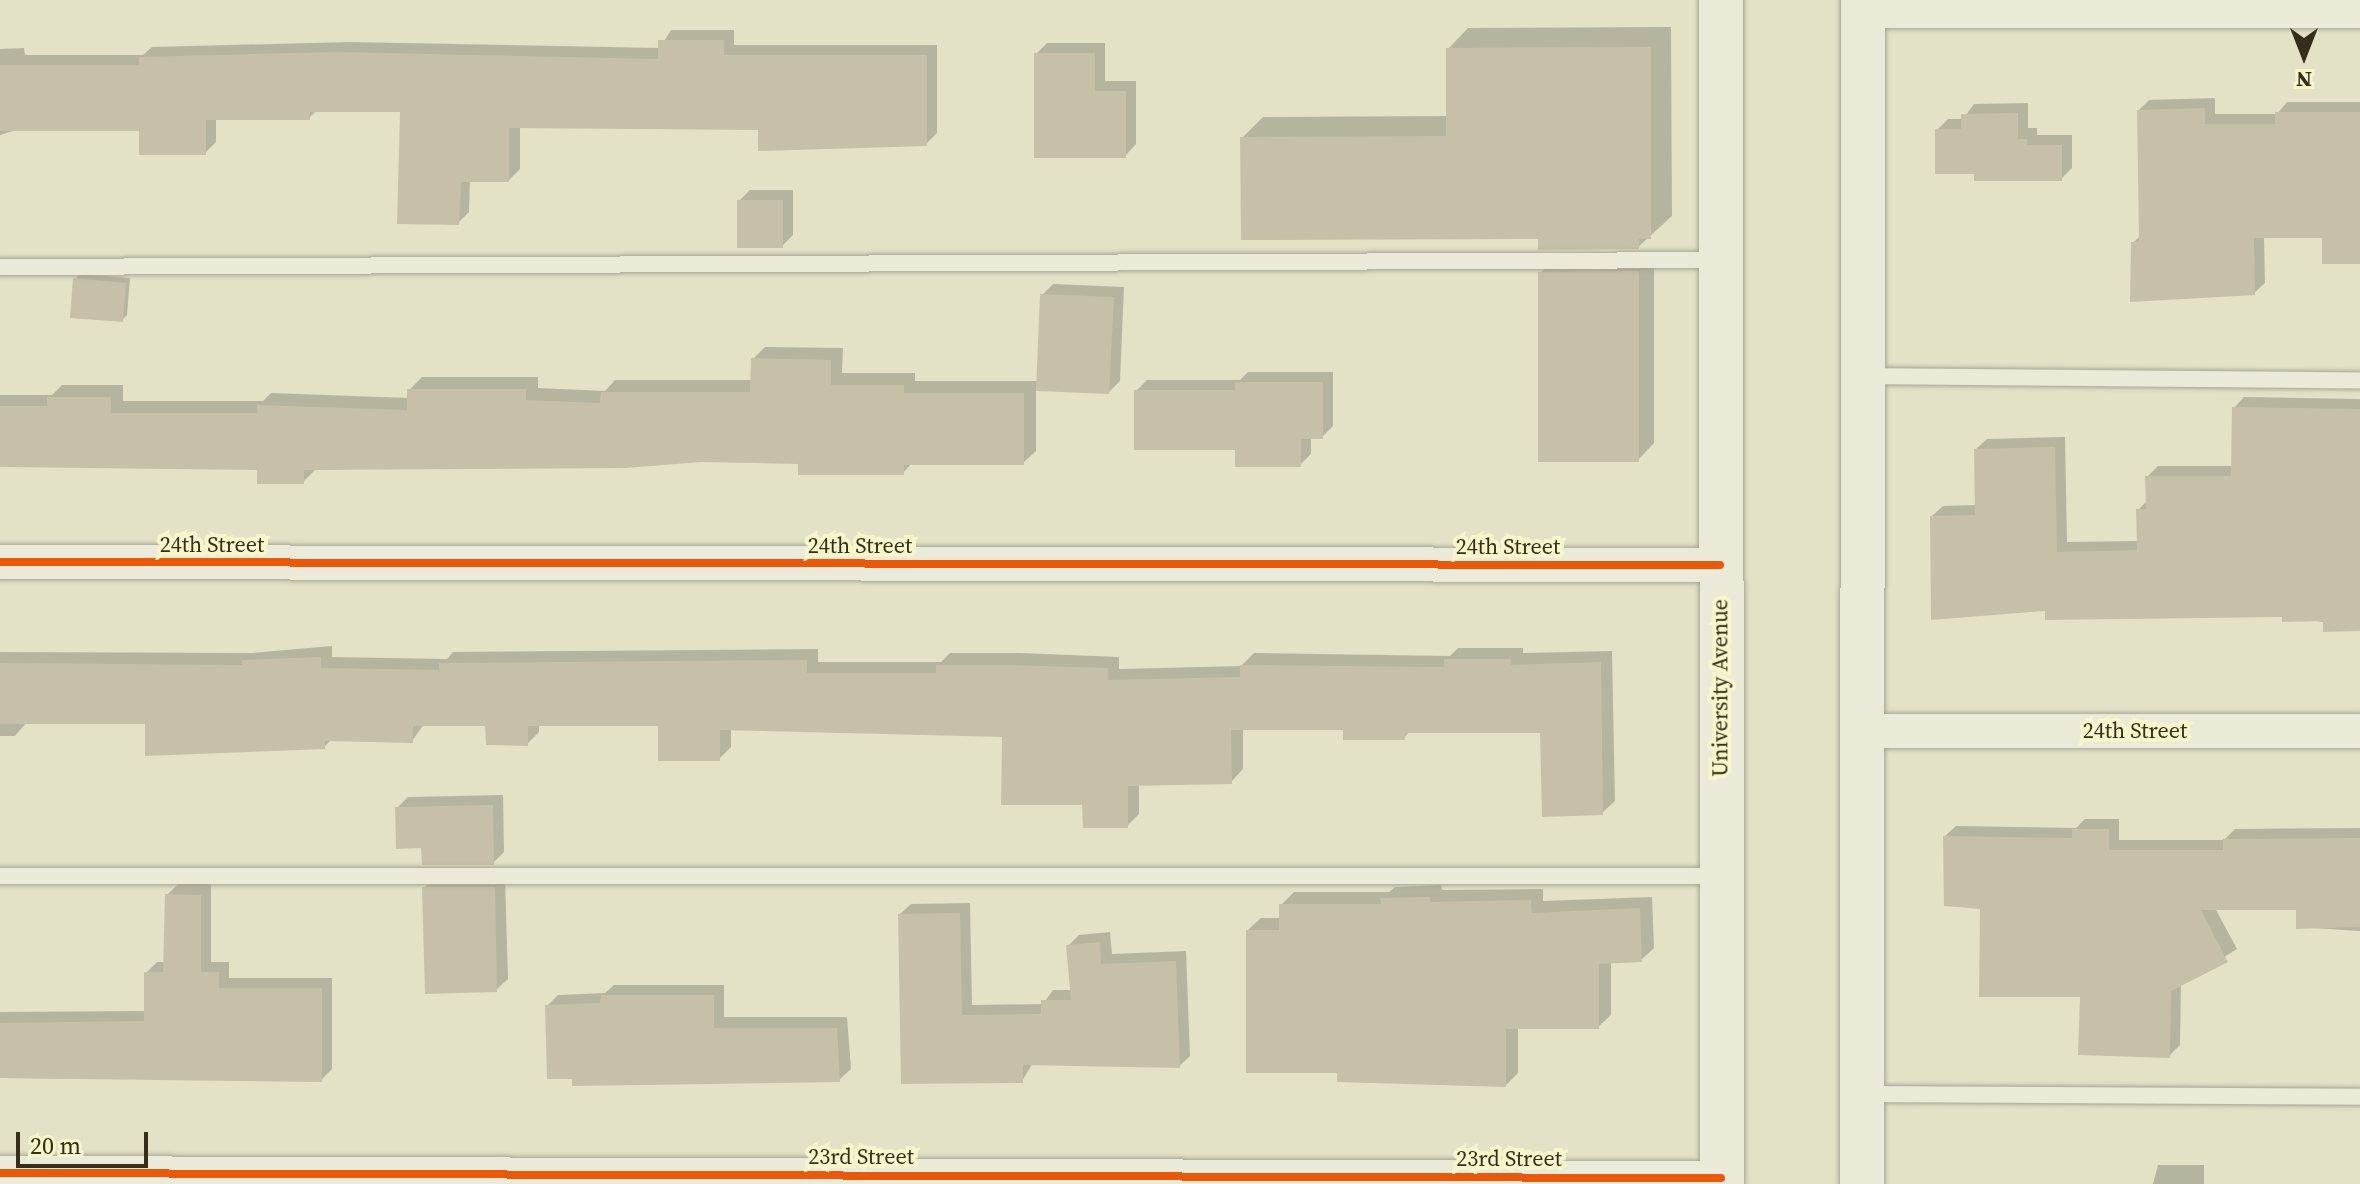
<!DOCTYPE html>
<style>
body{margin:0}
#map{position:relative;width:2360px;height:1184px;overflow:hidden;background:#e3e2c7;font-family:"Source Serif 4",serif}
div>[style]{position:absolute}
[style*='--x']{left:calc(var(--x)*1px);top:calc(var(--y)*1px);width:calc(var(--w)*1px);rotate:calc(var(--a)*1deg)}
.shadow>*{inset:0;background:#0003}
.building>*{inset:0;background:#c7c0a8}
.roads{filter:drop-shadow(0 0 2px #a7a491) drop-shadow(0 0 2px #a7a491)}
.lane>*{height:16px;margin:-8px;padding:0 8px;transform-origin:8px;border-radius:8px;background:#ebead9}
.street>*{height:34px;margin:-17px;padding:0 17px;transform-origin:17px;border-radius:17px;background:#ebead9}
.secondary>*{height:44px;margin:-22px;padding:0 22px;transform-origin:22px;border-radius:22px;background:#ebead9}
.cycleway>*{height:8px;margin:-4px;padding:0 4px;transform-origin:4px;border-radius:4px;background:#e8590c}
span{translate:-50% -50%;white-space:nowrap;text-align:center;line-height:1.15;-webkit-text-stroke:8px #f7f5ca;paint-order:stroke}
.street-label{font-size:22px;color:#352e1a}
.north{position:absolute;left:2264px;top:16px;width:80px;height:80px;-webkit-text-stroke:6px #f7f5ca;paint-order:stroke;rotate:180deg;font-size:22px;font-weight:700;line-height:32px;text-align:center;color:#352e1a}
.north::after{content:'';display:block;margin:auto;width:28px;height:36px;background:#352e1a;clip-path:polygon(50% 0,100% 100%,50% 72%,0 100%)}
.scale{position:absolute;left:16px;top:1132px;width:132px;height:36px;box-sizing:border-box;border:4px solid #352e1a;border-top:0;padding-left:10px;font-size:24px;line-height:28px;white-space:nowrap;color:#352e1a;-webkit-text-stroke:6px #f7f5ca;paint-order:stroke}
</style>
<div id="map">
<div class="shadow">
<i style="clip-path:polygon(1671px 27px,1672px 216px,1638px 247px,1540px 237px,1242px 138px,1263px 117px,1448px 116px,1448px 49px,1468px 28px)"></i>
<i style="clip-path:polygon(671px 30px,734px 30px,734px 45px,937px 45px,937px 133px,926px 144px,760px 128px,520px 126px,520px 169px,509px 180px,470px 180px,469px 212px,458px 223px,402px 110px,317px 110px,309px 118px,216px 118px,216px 142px,205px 153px,141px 129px,20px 129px,0 135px,0 49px,24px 48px,25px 55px,143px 55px,152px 47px,349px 42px,660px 48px)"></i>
<i style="clip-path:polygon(1047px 43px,1105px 43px,1105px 81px,1136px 81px,1136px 144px,1125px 156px,1036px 54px)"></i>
<i style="clip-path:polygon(2215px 98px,2215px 114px,2277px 114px,2287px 102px,2360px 102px,2360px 262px,2324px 236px,2264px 236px,2265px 283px,2254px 293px,2133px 243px,2141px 235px,2139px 110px,2149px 100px)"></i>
<i style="clip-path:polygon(2028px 103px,2028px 128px,2037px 128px,2037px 135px,2072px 135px,2072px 168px,2061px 179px,1976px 172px,1937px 130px,1948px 119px,1963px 119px,1974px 104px)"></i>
<i style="clip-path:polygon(750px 190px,793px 190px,793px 235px,782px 246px,739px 201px)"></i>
<i style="clip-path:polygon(1557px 256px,1654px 256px,1654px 443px,1638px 460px,1540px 273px)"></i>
<i style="clip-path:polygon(80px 274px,130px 278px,127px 315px,122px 320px,75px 279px)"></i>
<i style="clip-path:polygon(1053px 284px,1124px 287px,1120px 381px,1109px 392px,1036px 389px,1036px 451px,1023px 463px,912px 463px,903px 473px,800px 462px,701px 460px,315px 470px,303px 482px,259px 468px,0 466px,0 395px,52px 395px,62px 385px,123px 385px,123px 401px,263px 401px,271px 393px,409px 398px,409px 390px,422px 377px,538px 377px,538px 388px,605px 391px,615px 380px,752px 380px,753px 359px,765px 347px,843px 348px,842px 373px,915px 373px,915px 381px,1038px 381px,1042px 295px)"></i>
<i style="clip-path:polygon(1248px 372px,1333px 372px,1333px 426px,1322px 437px,1311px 437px,1311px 454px,1300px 465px,1237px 448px,1136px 391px,1147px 380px,1240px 380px)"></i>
<i style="clip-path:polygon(2244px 397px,2360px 399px,2360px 629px,2284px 615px,2047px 609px,1932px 516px,1943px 506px,1977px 505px,1976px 449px,1987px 439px,2065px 437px,2067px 542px,2138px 541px,2138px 510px,2148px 500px,2147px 477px,2158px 466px,2233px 466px,2234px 408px)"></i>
<i style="clip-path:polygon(332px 646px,332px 657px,447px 659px,453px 652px,818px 649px,818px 662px,941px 662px,950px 653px,1020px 653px,1119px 657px,1119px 669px,1241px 666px,1254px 653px,1450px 656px,1458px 648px,1523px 648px,1523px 653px,1612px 651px,1615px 801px,1602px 813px,1542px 731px,1410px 731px,1404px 738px,1345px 728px,1243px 728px,1243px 769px,1231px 782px,1139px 784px,1139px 814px,1127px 826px,1084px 803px,1004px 735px,731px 728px,731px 747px,719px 759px,660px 724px,539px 724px,539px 732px,527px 744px,487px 724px,424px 724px,412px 741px,332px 739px,324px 747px,147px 722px,27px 722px,15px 736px,0 736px,0 652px,252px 653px)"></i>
<i style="clip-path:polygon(503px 795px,504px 852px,493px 863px,423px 846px,397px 808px,408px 797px)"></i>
<i style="clip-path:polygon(2085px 819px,2119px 819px,2119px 840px,2224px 840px,2235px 829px,2360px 828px,2360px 931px,2298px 927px,2298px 908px,2215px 908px,2237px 949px,2181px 984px,2180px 1045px,2169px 1056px,2082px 995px,1982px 907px,1945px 836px,1956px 826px,2076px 828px)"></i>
<i style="clip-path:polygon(435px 877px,505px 877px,508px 979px,496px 990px,424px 888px)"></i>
<i style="clip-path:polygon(178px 884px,211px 884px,211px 962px,229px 962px,229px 978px,332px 978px,332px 1069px,321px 1080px,0 1078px,0 1012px,146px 1011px,146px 973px,157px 962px,165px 962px,167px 895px)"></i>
<i style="clip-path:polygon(1441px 885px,1442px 890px,1543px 889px,1543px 901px,1652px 897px,1654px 948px,1641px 960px,1611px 962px,1611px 1015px,1598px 1027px,1518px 1027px,1518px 1073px,1506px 1085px,1339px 1071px,1248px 930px,1261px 918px,1281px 918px,1281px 905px,1294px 892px,1389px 892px,1395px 887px)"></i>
<i style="clip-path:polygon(970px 903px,972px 1005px,1043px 1004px,1053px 990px,1072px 990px,1068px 946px,1079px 935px,1110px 932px,1112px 954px,1186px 951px,1190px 1056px,1179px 1066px,1033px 1063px,1022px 1081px,903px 1082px,900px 914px,911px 904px)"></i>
<i style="clip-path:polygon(614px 985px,724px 985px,724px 1017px,847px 1017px,851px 1069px,839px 1080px,574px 1077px,547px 1006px,558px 995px,605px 993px)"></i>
<i style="clip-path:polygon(2158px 1165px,2204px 1165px,2204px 1184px,2153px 1184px)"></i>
</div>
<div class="building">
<i style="clip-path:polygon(658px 40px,724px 40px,724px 55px,927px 55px,927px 146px,758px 151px,758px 130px,509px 128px,509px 182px,461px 182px,459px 225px,397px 224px,400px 112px,310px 112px,310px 120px,206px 120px,206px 155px,139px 155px,139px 131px,0 131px,0 65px,139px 65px,139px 57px,336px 52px,658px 59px)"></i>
<i style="clip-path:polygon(1651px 47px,1651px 239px,1639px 239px,1639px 249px,1538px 250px,1538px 239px,1241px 240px,1240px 137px,1446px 136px,1446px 48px)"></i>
<i style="clip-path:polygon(1034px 53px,1095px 53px,1095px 91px,1126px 91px,1126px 158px,1034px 158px)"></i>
<i style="clip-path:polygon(2205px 108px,2205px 124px,2275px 124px,2275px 112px,2360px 112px,2360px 264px,2322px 264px,2322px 238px,2254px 238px,2255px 295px,2130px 302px,2131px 242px,2139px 242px,2137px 110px)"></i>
<i style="clip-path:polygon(2018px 113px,2018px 139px,2027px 139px,2027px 145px,2062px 145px,2062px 181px,1974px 181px,1974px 174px,1935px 174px,1935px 129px,1961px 129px,1961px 114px)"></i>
<i style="clip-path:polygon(737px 200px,783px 200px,783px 248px,737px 248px)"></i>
<i style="clip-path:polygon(1639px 271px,1639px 462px,1538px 462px,1538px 272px)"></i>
<i style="clip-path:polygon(73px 278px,126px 283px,123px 322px,70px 318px)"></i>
<i style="clip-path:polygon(1040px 294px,1114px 297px,1109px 394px,1036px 391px)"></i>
<i style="clip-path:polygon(751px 358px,831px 360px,831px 385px,904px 385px,904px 393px,1024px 393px,1024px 465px,904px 465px,904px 475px,798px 475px,798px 464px,701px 462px,626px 468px,304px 470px,304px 484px,257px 484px,257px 470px,0 467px,0 406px,47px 406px,47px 397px,111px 397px,111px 413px,257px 413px,257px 405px,407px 410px,407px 389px,526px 389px,526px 400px,600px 403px,601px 392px,750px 392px)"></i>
<i style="clip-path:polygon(1235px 382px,1323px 382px,1323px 439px,1301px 439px,1301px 467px,1235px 467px,1235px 450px,1134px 450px,1134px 390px,1235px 390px)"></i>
<i style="clip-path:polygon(2232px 407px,2360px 409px,2360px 631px,2323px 632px,2323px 621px,2282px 622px,2282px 617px,2045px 620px,2045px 611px,1931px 620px,1930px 516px,1975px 515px,1974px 449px,2055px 447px,2057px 552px,2137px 550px,2136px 509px,2146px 509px,2145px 476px,2231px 476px)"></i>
<i style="clip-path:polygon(321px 657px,321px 668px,439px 670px,439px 663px,807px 660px,807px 673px,936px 673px,936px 665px,1006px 665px,1108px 668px,1108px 680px,1240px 677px,1240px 665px,1444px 667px,1444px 659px,1511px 659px,1511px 665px,1601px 662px,1603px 815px,1542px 817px,1540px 733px,1405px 733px,1405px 740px,1343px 740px,1343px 730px,1231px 730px,1232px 784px,1128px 786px,1128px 828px,1083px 828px,1082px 805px,1001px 805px,1002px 737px,720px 730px,720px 761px,658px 761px,658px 726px,528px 726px,528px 746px,486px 745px,485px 726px,413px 726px,413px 743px,325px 741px,325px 749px,145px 756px,145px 724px,0 724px,0 663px,242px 665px,242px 660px)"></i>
<i style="clip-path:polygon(493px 805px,494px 865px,422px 865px,421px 848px,396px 849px,395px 807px)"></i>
<i style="clip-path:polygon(2072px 829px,2109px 829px,2109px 850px,2223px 850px,2223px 839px,2360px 838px,2360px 927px,2296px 929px,2296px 910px,2201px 910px,2228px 962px,2171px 991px,2170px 1058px,2078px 1055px,2080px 997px,1979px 997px,1980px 909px,1944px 906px,1943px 836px,2072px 838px)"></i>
<i style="clip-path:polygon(422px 887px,495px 887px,497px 992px,425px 994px)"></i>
<i style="clip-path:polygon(165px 894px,201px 895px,201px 972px,219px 972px,219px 988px,322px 988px,322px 1082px,0 1078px,0 1023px,144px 1021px,144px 972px,163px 972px)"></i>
<i style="clip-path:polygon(1430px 897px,1430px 902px,1531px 900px,1532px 913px,1640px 908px,1642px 962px,1599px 964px,1599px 1029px,1506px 1029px,1506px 1087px,1337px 1082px,1337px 1073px,1246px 1073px,1246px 930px,1279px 930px,1279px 904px,1381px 904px,1380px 898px)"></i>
<i style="clip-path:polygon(960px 913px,962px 1015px,1041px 1014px,1041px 1000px,1071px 1000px,1066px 945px,1100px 942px,1101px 964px,1176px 961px,1180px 1068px,1023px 1065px,1023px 1083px,901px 1084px,898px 914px)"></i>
<i style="clip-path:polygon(601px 995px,714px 995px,714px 1028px,837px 1028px,840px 1082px,572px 1086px,572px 1079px,547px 1079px,545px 1005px,600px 1003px)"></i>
</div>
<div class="roads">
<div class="lane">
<i style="--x:0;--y:267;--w:1718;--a:-0.23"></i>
<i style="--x:1866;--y:376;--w:494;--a:0.5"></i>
<i style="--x:0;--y:876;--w:1719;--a:0"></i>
<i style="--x:1864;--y:1094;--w:496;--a:0.3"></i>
</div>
<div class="street">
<i style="--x:1863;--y:11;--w:497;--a:0"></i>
<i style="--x:0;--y:562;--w:1720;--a:0.1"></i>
<i style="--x:1862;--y:731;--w:498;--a:0"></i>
<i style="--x:0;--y:1173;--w:1721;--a:0.17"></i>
</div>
<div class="secondary">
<i style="--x:1721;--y:0;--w:1184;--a:89.95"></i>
<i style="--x:1862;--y:1184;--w:1184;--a:-89.95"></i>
</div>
</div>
<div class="cycleway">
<i style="--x:0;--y:562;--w:1720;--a:0.1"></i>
<i style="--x:0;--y:1173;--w:1721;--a:0.17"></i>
</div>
<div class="street-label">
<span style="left:212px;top:545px">24th Street</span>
<span style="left:860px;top:546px">24th Street</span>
<span style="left:1508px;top:547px">24th Street</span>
<span style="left:1720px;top:688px;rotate:-90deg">University Avenue</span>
<span style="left:2135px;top:731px">24th Street</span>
<span style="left:861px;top:1157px">23rd Street</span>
<span style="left:1509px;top:1159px">23rd Street</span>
</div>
<div class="north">N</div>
<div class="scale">20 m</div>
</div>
